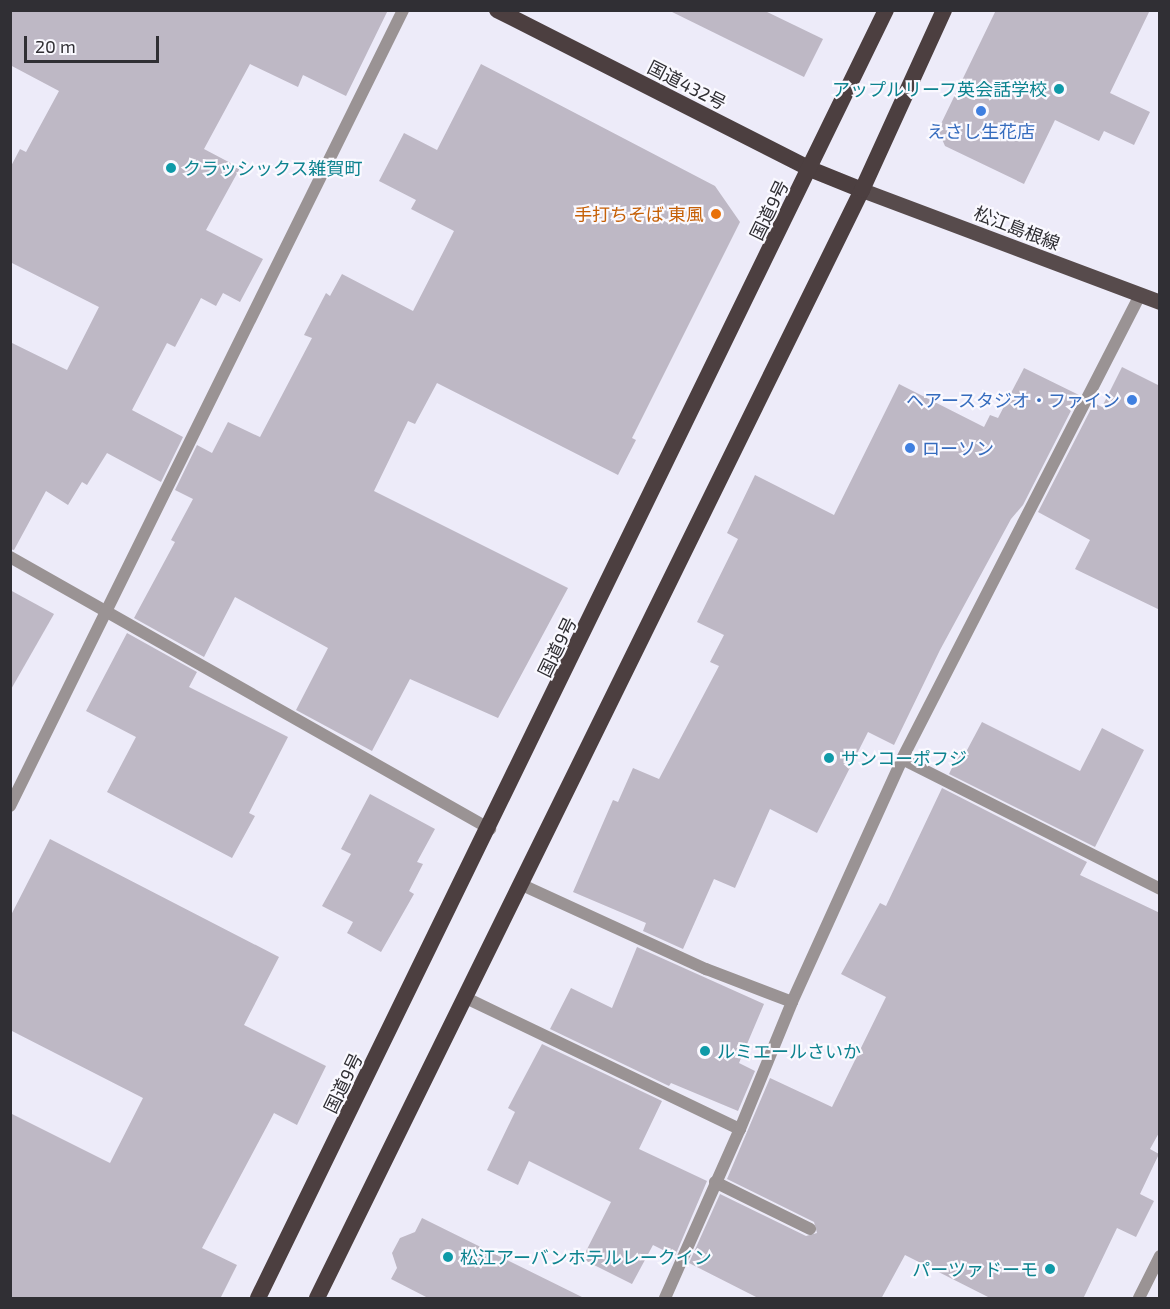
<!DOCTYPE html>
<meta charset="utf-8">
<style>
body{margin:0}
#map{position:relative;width:1170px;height:1309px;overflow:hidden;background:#edebf9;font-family:"Exo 2","Noto Sans JP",sans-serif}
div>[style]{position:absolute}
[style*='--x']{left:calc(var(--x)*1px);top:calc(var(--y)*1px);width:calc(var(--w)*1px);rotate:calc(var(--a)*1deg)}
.building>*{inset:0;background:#beb8c5}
.service>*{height:12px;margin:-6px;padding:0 6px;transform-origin:6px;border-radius:6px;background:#9a9394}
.minor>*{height:12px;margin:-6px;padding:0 6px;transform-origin:6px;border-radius:6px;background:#9a9394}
.primary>*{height:15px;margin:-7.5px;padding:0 7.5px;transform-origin:7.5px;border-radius:7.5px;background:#574b4c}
.trunk>*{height:16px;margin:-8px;padding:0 8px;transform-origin:8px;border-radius:8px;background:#4c3f40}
.dots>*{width:16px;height:16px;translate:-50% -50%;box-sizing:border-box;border:3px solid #faf9ff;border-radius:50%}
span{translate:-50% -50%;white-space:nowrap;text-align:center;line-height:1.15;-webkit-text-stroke:4.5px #faf9ff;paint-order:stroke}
.street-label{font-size:18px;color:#302f34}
.culture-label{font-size:18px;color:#0d838f}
.right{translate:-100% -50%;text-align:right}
.left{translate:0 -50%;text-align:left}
.shop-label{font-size:18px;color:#366cbe}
.food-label{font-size:18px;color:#c56008}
.frame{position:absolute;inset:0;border:12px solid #302f34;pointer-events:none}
.scale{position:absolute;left:24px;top:36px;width:135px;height:27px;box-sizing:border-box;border:3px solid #302f34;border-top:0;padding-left:8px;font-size:18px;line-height:21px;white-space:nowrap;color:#302f34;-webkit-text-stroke:4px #faf9ff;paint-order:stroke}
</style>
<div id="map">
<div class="building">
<i style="clip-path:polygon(10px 10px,388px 10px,346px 96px,303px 75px,298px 87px,250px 64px,204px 149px,240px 168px,206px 230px,263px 259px,240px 302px,223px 293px,216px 306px,201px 298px,175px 347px,167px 343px,132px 410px,183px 437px,161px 482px,107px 453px,87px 485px,82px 482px,68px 505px,46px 491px,14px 550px,10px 549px,10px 342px,67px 370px,99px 307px,10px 262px,10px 168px,20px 149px,26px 152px,59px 91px,10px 65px)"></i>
<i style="clip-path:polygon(668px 10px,763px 10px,823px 39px,804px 77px)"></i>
<i style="clip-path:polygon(996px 10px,1150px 10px,1110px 93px,1150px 112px,1134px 145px,1104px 131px,1099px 141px,1055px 120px,1024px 184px,945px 146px,938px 130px)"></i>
<i style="clip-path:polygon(481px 64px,715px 186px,740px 222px,632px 438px,636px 440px,618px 475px,437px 383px,415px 424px,408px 421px,374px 491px,568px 588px,498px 718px,410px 679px,372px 751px,296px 710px,328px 648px,235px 597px,204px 657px,134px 618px,175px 542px,171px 540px,193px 499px,175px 490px,197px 445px,212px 453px,228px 422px,260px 437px,312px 338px,304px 335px,326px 293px,330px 296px,342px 274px,413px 311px,454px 231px,411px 209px,416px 200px,379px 181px,404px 133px,437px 150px)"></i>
<i style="clip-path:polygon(1122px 367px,1160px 386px,1160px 610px,1075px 569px,1090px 540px,1038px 512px,1094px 403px,1102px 407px)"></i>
<i style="clip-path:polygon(1024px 368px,1079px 395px,1023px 505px,1011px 519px,940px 650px,894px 745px,868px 732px,817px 833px,770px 809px,735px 888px,714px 879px,683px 949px,643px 931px,646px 923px,573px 892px,613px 800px,618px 802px,633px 768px,659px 779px,719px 666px,710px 662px,724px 635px,697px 622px,738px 539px,727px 533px,755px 475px,834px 515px,899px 384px,984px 427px,990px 415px,998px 418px)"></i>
<i style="clip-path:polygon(10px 590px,54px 614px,10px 691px)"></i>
<i style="clip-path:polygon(127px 633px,197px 672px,189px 687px,288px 737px,249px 813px,255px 816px,232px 858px,107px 792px,136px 737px,86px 711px)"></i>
<i style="clip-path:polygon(982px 722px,1080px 771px,1102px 728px,1144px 750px,1095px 847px,949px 774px,961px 749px,966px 752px)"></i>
<i style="clip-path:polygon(942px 788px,1087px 862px,1080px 875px,1160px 913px,1160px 1131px,1150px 1149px,1159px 1154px,1140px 1194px,1154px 1201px,1136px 1237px,1117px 1228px,1083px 1299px,992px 1299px,905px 1255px,881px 1299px,760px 1299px,689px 1263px,720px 1194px,806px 1236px,817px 1233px,814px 1222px,727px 1179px,770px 1078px,832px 1107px,886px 997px,841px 974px,880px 903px,886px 906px)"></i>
<i style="clip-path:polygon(370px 794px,435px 829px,417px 862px,423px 864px,409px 891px,414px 894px,381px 952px,347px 933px,353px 922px,322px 906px,351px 854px,341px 849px)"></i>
<i style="clip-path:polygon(50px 839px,279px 957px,244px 1025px,326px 1066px,297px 1125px,274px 1113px,202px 1248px,237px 1265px,220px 1299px,10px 1299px,10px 1113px,110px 1163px,143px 1098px,10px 1030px,10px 917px)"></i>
<i style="clip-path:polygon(637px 947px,764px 1004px,739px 1063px,755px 1071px,738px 1111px,671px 1083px,669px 1086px,550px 1029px,571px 988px,612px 1008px)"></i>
<i style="clip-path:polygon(542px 1044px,662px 1101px,639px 1149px,707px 1181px,675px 1256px,653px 1245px,632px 1284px,582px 1259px,611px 1202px,529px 1161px,518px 1185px,487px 1170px,515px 1112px,508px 1108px)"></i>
<i style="clip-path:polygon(422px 1218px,586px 1299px,430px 1299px,391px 1279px,397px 1268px,392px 1253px,400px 1238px,415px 1232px)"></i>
</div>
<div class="service">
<i style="--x:715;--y:1182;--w:106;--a:26.3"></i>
<i style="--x:665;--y:1298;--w:185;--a:-66.1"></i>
</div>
<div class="minor">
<i style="--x:10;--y:557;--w:552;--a:29.54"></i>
<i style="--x:902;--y:759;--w:289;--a:26.7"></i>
<i style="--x:10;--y:806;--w:888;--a:-63.72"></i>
<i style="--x:520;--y:884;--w:205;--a:24.6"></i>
<i style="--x:706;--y:969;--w:92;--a:21"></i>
<i style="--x:464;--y:997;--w:306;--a:25.6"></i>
<i style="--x:740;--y:1129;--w:137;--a:-67.7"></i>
<i style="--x:792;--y:1002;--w:267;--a:-65.6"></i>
<i style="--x:902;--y:759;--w:521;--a:-62.85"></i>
<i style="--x:1139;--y:1298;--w:47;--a:-63.4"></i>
</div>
<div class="primary">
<i style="--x:862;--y:190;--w:318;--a:20.6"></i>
</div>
<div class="trunk">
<i style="--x:497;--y:10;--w:351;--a:26.9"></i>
<i style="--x:810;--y:169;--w:56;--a:22"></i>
<i style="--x:258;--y:1298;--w:1433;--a:-64.01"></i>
<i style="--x:317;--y:1298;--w:1235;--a:-63.81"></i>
<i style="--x:862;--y:190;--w:198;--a:-65.5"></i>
</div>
<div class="dots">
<i style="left:1059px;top:89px;background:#0f9aa8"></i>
<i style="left:981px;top:111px;background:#3f7fe0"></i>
<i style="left:171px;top:168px;background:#0f9aa8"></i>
<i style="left:716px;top:214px;background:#e8710a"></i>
<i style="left:1132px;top:400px;background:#3f7fe0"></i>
<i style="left:910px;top:448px;background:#3f7fe0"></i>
<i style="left:829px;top:758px;background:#0f9aa8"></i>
<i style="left:705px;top:1051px;background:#0f9aa8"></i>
<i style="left:448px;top:1257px;background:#0f9aa8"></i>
<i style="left:1050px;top:1269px;background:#0f9aa8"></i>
</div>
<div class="street-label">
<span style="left:687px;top:85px;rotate:27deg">国道432号</span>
<span style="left:769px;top:210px;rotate:-64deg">国道9号</span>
<span style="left:1017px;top:228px;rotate:21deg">松江島根線</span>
<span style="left:557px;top:647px;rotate:-64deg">国道9号</span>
<span style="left:343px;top:1083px;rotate:-64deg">国道9号</span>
</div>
<div class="culture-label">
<span class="right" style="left:1047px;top:89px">アップルリーフ英会話学校</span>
<span class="left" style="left:183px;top:168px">クラッシックス雑賀町</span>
<span class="left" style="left:841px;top:758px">サンコーポフジ</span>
<span class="left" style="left:717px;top:1051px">ルミエールさいか</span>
<span class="left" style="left:460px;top:1257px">松江アーバンホテルレークイン</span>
<span class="right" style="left:1038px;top:1269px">パーツァドーモ</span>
</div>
<div class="shop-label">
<span style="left:981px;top:131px">えさし生花店</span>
<span class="right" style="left:1120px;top:400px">ヘアースタジオ・ファイン</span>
<span class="left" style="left:922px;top:448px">ローソン</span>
</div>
<div class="food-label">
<span class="right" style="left:704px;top:214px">手打ちそば 東風</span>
</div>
<div class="frame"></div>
<div class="scale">20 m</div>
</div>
